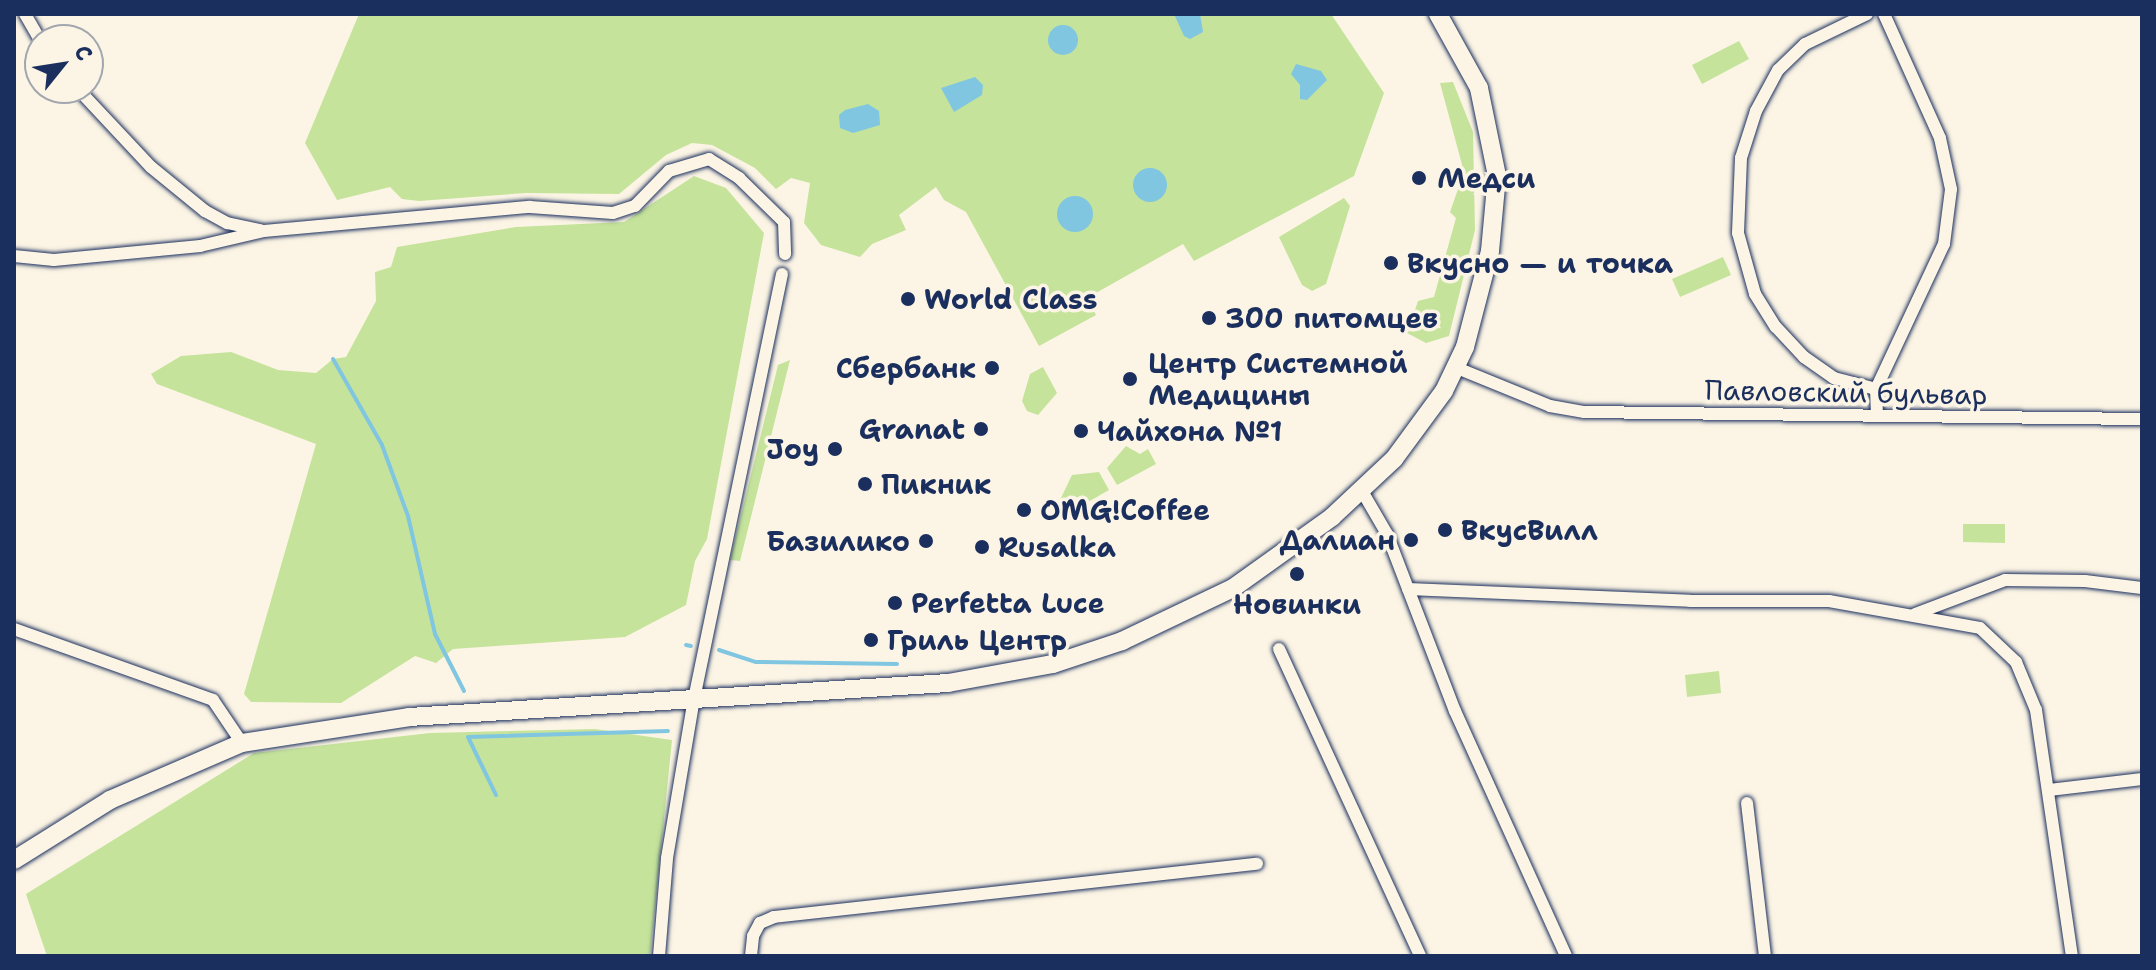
<!DOCTYPE html>
<meta charset="utf-8">
<style>
body{margin:0}
#map{position:relative;width:2156px;height:970px;overflow:hidden;background:#fcf5e5;font-family:"Shantell Sans",sans-serif}
div>[style]{position:absolute}
[style*='--x']{left:calc(var(--x)*1px);top:calc(var(--y)*1px);width:calc(var(--w)*1px);rotate:calc(var(--a)*1deg)}
.green>*{inset:0;background:#c5e39b}
.water>*{inset:0;background:#80c6e1}
.round{border-radius:50%}
.stream>*{height:4px;margin:-2px;padding:0 2px;transform-origin:2px;border-radius:2px;background:#80c6e1}
.roads{filter:drop-shadow(0 0 2px #1b2f5e) drop-shadow(0 0 2px #1b2f5e)}
.street>*{height:12px;margin:-6px;padding:0 6px;transform-origin:6px;border-radius:6px;background:#fcf5e5}
.secondary>*{height:18px;margin:-9px;padding:0 9px;transform-origin:9px;border-radius:9px;background:#fcf5e5}
.dots>*{width:22px;height:22px;translate:-50% -50%;box-sizing:border-box;border:4px solid #fcf5e5;border-radius:50%}
span{translate:-50% -50%;white-space:nowrap;text-align:center;line-height:1.15;-webkit-text-stroke:7px #fcf5e5;paint-order:stroke}
.poi-label{font-size:28px;color:#1b2f5e;font-weight:700}
.left{translate:0 -50%;text-align:left}
.right{translate:-100% -50%;text-align:right}
.street-label{font-size:28px;color:#1b2f5e}
.frame{position:absolute;inset:0;border:16px solid #1b2f5e;pointer-events:none}
.north{position:absolute;left:24px;top:24px;width:80px;height:80px;box-sizing:border-box;background:#fcf5e5;border:2px solid #a2a6af;border-radius:50%;rotate:60deg;font-size:22px;font-weight:700;line-height:32px;text-align:center;color:#1b2f5e}
.north::after{content:'';display:block;margin:auto;width:28px;height:36px;background:#1b2f5e;clip-path:polygon(50% 0,100% 100%,50% 72%,0 100%)}
</style>
<div id="map">
<div class="green">
<i style="clip-path:polygon(359px 14px,1331px 14px,1384px 93px,1354px 176px,1194px 261px,1183px 244px,1087px 298px,1096px 315px,1039px 346px,966px 212px,944px 200px,936px 187px,899px 215px,906px 230px,872px 244px,860px 257px,821px 245px,804px 223px,810px 183px,791px 178px,776px 189px,755px 168px,712px 145px,692px 143px,666px 155px,619px 194px,526px 193px,419px 201px,402px 199px,390px 187px,337px 200px,305px 143px)"></i>
<i style="clip-path:polygon(1739px 41px,1749px 59px,1702px 84px,1692px 65px)"></i>
<i style="clip-path:polygon(1453px 82px,1473px 132px,1475px 230px,1449px 336px,1426px 343px,1407px 333px,1418px 301px,1434px 297px,1456px 218px,1450px 212px,1464px 172px,1440px 83px)"></i>
<i style="clip-path:polygon(694px 176px,726px 188px,764px 233px,707px 539px,695px 561px,686px 605px,625px 637px,453px 649px,436px 663px,415px 656px,341px 703px,251px 702px,244px 694px,316px 444px,157px 384px,151px 374px,181px 356px,231px 352px,278px 370px,316px 373px,333px 359px,346px 357px,376px 301px,375px 272px,391px 267px,397px 247px,516px 227px,624px 222px)"></i>
<i style="clip-path:polygon(1344px 198px,1350px 206px,1326px 284px,1312px 291px,1302px 285px,1279px 237px)"></i>
<i style="clip-path:polygon(1723px 257px,1731px 275px,1680px 297px,1672px 279px)"></i>
<i style="clip-path:polygon(790px 360px,740px 561px,730px 560px,778px 365px)"></i>
<i style="clip-path:polygon(1043px 367px,1057px 393px,1038px 415px,1027px 411px,1022px 401px,1030px 374px)"></i>
<i style="clip-path:polygon(1126px 446px,1140px 454px,1148px 449px,1156px 464px,1117px 485px,1107px 468px)"></i>
<i style="clip-path:polygon(1099px 472px,1109px 490px,1067px 514px,1060px 500px,1072px 475px)"></i>
<i style="clip-path:polygon(1963px 524px,2005px 524px,2005px 543px,1963px 542px)"></i>
<i style="clip-path:polygon(1719px 671px,1721px 693px,1687px 697px,1685px 675px)"></i>
<i style="clip-path:polygon(595px 729px,672px 740px,650px 956px,47px 956px,26px 894px,254px 753px,430px 733px)"></i>
</div>
<div class="water">
<i style="clip-path:polygon(1174px 14px,1200px 14px,1203px 32px,1190px 39px,1184px 36px)"></i>
<i class="round" style="left:1048px;top:25px;width:30px;height:30px"></i>
<i style="clip-path:polygon(1296px 64px,1321px 71px,1327px 80px,1307px 100px,1300px 99px,1300px 85px,1291px 74px)"></i>
<i style="clip-path:polygon(975px 77px,983px 85px,982px 95px,954px 112px,941px 88px)"></i>
<i style="clip-path:polygon(868px 104px,879px 111px,880px 125px,853px 133px,840px 128px,839px 115px,845px 110px)"></i>
<i class="round" style="left:1133px;top:168px;width:34px;height:34px"></i>
<i class="round" style="left:1057px;top:196px;width:36px;height:36px"></i>
</div>
<div class="stream">
<i style="--x:333;--y:359;--w:99;--a:60.3"></i>
<i style="--x:382;--y:445;--w:76;--a:69.9"></i>
<i style="--x:408;--y:516;--w:121;--a:77.1"></i>
<i style="--x:435;--y:634;--w:64;--a:63"></i>
<i style="--x:686;--y:645;--w:5;--a:11"></i>
<i style="--x:719;--y:650;--w:39;--a:18"></i>
<i style="--x:756;--y:662;--w:141;--a:0.8"></i>
<i style="--x:496;--y:795;--w:64;--a:-115.8"></i>
<i style="--x:468;--y:737;--w:200;--a:-1.7"></i>
</div>
<div class="roads">
<div class="street">
<i style="--x:25;--y:14;--w:30;--a:60"></i>
<i style="--x:1867;--y:14;--w:69;--a:154.2"></i>
<i style="--x:1805;--y:44;--w:37;--a:136"></i>
<i style="--x:1778;--y:70;--w:47;--a:118.2"></i>
<i style="--x:1756;--y:111;--w:49;--a:107.7"></i>
<i style="--x:1741;--y:158;--w:75;--a:92.3"></i>
<i style="--x:1738;--y:233;--w:63;--a:74.4"></i>
<i style="--x:1755;--y:294;--w:39;--a:58"></i>
<i style="--x:1776;--y:327;--w:41;--a:47"></i>
<i style="--x:1804;--y:357;--w:37;--a:35"></i>
<i style="--x:1834;--y:378;--w:43;--a:14.7"></i>
<i style="--x:77;--y:88;--w:108;--a:46.9"></i>
<i style="--x:151;--y:167;--w:70;--a:39.2"></i>
<i style="--x:205;--y:211;--w:25;--a:29"></i>
<i style="--x:227;--y:223;--w:35;--a:12"></i>
<i style="--x:14;--y:256;--w:40;--a:5.7"></i>
<i style="--x:54;--y:260;--w:147;--a:-5.5"></i>
<i style="--x:200;--y:246;--w:66;--a:-13.2"></i>
<i style="--x:264;--y:231;--w:267;--a:-5.2"></i>
<i style="--x:530;--y:207;--w:83;--a:4.1"></i>
<i style="--x:613;--y:213;--w:23;--a:-18"></i>
<i style="--x:635;--y:206;--w:49;--a:-45.8"></i>
<i style="--x:669;--y:171;--w:42;--a:-16.7"></i>
<i style="--x:709;--y:159;--w:36;--a:32"></i>
<i style="--x:739;--y:178;--w:63;--a:44.4"></i>
<i style="--x:784;--y:222;--w:32;--a:88"></i>
<i style="--x:1457;--y:368;--w:100;--a:22.2"></i>
<i style="--x:1550;--y:406;--w:35;--a:10"></i>
<i style="--x:1584;--y:412;--w:558;--a:0.72"></i>
<i style="--x:1877;--y:416;--w:27;--a:-92"></i>
<i style="--x:1876;--y:389;--w:160;--a:-64.9"></i>
<i style="--x:1944;--y:244;--w:55;--a:-82.7"></i>
<i style="--x:1951;--y:189;--w:52;--a:-102.2"></i>
<i style="--x:1940;--y:138;--w:136;--a:-114.3"></i>
<i style="--x:1362;--y:491;--w:50;--a:59.8"></i>
<i style="--x:1387;--y:534;--w:190;--a:69"></i>
<i style="--x:1455;--y:711;--w:269;--a:65.6"></i>
<i style="--x:1408;--y:589;--w:282;--a:2.4"></i>
<i style="--x:1690;--y:601;--w:139;--a:0"></i>
<i style="--x:1829;--y:601;--w:153;--a:10.1"></i>
<i style="--x:1980;--y:628;--w:50;--a:43.4"></i>
<i style="--x:2016;--y:662;--w:52;--a:67.4"></i>
<i style="--x:2036;--y:710;--w:249;--a:81.7"></i>
<i style="--x:1915;--y:614;--w:96;--a:-20.7"></i>
<i style="--x:2005;--y:580;--w:80;--a:0.7"></i>
<i style="--x:2085;--y:581;--w:57;--a:7"></i>
<i style="--x:14;--y:629;--w:211;--a:19.6"></i>
<i style="--x:213;--y:700;--w:52;--a:56"></i>
<i style="--x:1279;--y:649;--w:338;--a:65.3"></i>
<i style="--x:2049;--y:790;--w:94;--a:-6.7"></i>
<i style="--x:1747;--y:803;--w:154;--a:83.3"></i>
<i style="--x:659;--y:956;--w:98;--a:-85.3"></i>
<i style="--x:667;--y:858;--w:161;--a:-80.4"></i>
<i style="--x:694;--y:699;--w:434;--a:-78.3"></i>
<i style="--x:751;--y:956;--w:20;--a:-84"></i>
<i style="--x:753;--y:936;--w:15;--a:-62"></i>
<i style="--x:760;--y:923;--w:15;--a:-23"></i>
<i style="--x:774;--y:917;--w:486;--a:-6.3"></i>
</div>
<div class="secondary">
<i style="--x:14;--y:860;--w:113;--a:-32"></i>
<i style="--x:110;--y:800;--w:144;--a:-23.4"></i>
<i style="--x:242;--y:743;--w:169;--a:-8.8"></i>
<i style="--x:409;--y:717;--w:540;--a:-3.61"></i>
<i style="--x:948;--y:683;--w:107;--a:-10.3"></i>
<i style="--x:1053;--y:664;--w:73;--a:-18.4"></i>
<i style="--x:1122;--y:641;--w:123;--a:-25.5"></i>
<i style="--x:1233;--y:588;--w:122;--a:-35.6"></i>
<i style="--x:1332;--y:517;--w:85;--a:-43.1"></i>
<i style="--x:1394;--y:459;--w:84;--a:-53.7"></i>
<i style="--x:1444;--y:391;--w:49;--a:-64.5"></i>
<i style="--x:1465;--y:347;--w:99;--a:-75.4"></i>
<i style="--x:1490;--y:251;--w:75;--a:-84.7"></i>
<i style="--x:1497;--y:176;--w:90;--a:-101.6"></i>
<i style="--x:1479;--y:88;--w:85;--a:-119"></i>
</div>
</div>
<div class="dots">
<i style="left:1419px;top:178px;background:#1b2f5e"></i>
<i style="left:1391px;top:263px;background:#1b2f5e"></i>
<i style="left:908px;top:299px;background:#1b2f5e"></i>
<i style="left:1209px;top:318px;background:#1b2f5e"></i>
<i style="left:992px;top:368px;background:#1b2f5e"></i>
<i style="left:1130px;top:379px;background:#1b2f5e"></i>
<i style="left:981px;top:429px;background:#1b2f5e"></i>
<i style="left:1081px;top:431px;background:#1b2f5e"></i>
<i style="left:835px;top:449px;background:#1b2f5e"></i>
<i style="left:865px;top:484px;background:#1b2f5e"></i>
<i style="left:1024px;top:510px;background:#1b2f5e"></i>
<i style="left:1445px;top:530px;background:#1b2f5e"></i>
<i style="left:1411px;top:540px;background:#1b2f5e"></i>
<i style="left:926px;top:541px;background:#1b2f5e"></i>
<i style="left:982px;top:547px;background:#1b2f5e"></i>
<i style="left:1297px;top:574px;background:#1b2f5e"></i>
<i style="left:895px;top:603px;background:#1b2f5e"></i>
<i style="left:871px;top:640px;background:#1b2f5e"></i>
</div>
<div class="poi-label">
<span class="left" style="left:1437px;top:178px">Медси</span>
<span class="left" style="left:1407px;top:263px">Вкусно — и точка</span>
<span class="left" style="left:924px;top:299px">World Class</span>
<span class="left" style="left:1225px;top:318px">300 питомцев</span>
<span class="left" style="left:1148px;top:379px">Центр Системной<br>Медицины</span>
<span class="right" style="left:976px;top:368px">Сбербанк</span>
<span class="right" style="left:965px;top:429px">Granat</span>
<span class="left" style="left:1097px;top:431px">Чайхона №1</span>
<span class="right" style="left:819px;top:449px">Joy</span>
<span class="left" style="left:881px;top:484px">Пикник</span>
<span class="left" style="left:1040px;top:510px">OMG!Coffee</span>
<span class="left" style="left:1461px;top:530px">ВкусВилл</span>
<span class="right" style="left:1395px;top:540px">Далиан</span>
<span class="right" style="left:910px;top:541px">Базилико</span>
<span class="left" style="left:998px;top:547px">Rusalka</span>
<span class="left" style="left:911px;top:603px">Perfetta Luce</span>
<span style="left:1297px;top:604px">Новинки</span>
<span class="left" style="left:887px;top:640px">Гриль Центр</span>
</div>
<div class="street-label">
<span style="left:1846px;top:392px;rotate:1deg">Павловский бульвар</span>
</div>
<div class="frame"></div>
<div class="north">С</div>
</div>
